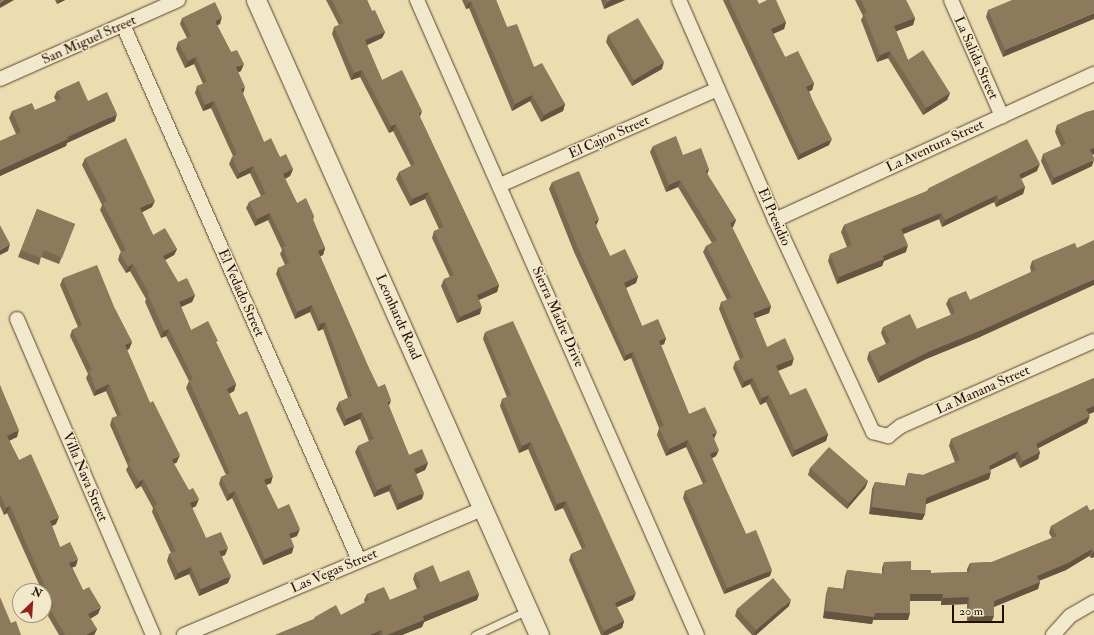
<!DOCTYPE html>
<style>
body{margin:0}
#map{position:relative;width:1094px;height:635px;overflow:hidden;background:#ebddb0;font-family:"IM FELL Double Pica",serif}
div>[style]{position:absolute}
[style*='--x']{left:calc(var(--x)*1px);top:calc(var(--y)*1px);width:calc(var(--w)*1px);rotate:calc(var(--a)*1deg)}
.roads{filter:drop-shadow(0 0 1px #58422c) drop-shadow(0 0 1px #58422c)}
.lane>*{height:7px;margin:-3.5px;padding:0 3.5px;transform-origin:3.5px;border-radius:3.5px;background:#f2e9cc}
.street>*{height:14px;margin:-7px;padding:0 7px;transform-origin:7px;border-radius:7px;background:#f2e9cc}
.secondary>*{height:19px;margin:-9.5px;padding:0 9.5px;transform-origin:9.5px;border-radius:9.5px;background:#f2e9cc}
.wall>*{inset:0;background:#79694f}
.shaded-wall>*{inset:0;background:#635540}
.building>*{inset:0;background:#8d7a5c}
span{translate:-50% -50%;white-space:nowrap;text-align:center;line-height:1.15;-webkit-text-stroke:3px #f2e9cc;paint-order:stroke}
.street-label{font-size:14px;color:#270f00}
.north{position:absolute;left:12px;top:583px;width:40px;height:40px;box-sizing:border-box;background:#f2e9cc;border:1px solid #a1927a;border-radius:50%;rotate:25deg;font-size:11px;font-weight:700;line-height:16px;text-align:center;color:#270f00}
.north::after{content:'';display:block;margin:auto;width:14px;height:18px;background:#8f2418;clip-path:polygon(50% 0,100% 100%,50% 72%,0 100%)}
.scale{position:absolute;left:952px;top:605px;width:52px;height:18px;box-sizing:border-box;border:2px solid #270f00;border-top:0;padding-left:5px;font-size:12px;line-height:14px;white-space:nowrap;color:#270f00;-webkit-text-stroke:3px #f2e9cc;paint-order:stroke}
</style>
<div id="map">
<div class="roads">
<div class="lane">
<i style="--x:475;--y:635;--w:56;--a:-25.2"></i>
</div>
<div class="street">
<i style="--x:417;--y:0;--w:694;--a:66.21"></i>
<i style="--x:679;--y:0;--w:240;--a:66.4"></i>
<i style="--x:775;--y:220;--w:234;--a:65.2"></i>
<i style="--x:873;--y:432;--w:16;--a:15"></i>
<i style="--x:888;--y:436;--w:16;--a:-38"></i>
<i style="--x:901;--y:426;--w:211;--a:-23.8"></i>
<i style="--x:951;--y:0;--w:127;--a:66.3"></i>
<i style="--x:123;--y:25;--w:585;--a:66.2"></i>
<i style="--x:0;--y:79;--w:195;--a:-23.9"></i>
<i style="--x:500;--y:185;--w:238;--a:-23.8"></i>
<i style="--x:775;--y:220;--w:351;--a:-24.6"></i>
<i style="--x:17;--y:319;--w:344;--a:66.7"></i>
<i style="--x:184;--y:635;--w:326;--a:-22.9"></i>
<i style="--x:1053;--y:635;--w:25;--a:-48"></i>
<i style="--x:1070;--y:616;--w:28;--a:-30"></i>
</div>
<div class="secondary">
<i style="--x:256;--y:0;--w:695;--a:65.98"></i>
</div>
</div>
<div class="wall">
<i style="clip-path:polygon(55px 0,65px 0,57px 4px)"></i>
<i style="clip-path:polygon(326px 0,367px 0,372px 11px,385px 32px,382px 38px,367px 45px,382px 80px,420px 117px,499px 285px,497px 292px,479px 300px,480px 314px,457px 323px,441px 286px,444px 279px,450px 277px,432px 238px,434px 231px,439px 229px,425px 199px,410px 206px,396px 179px,399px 172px,411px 166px,393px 131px,389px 133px,360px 77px,351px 80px,332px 34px,334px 27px,339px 25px)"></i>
<i style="clip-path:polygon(462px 0,496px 0,507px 27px,534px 67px,565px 104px,563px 111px,541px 122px,530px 101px,512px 111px,469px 8px,466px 9px)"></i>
<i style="clip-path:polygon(601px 0,625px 0,604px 9px)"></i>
<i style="clip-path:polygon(723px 0,757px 0,759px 4px,786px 22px,784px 29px,773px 34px,785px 57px,814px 83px,812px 90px,809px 91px,829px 145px,798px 160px)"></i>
<i style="clip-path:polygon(855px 0,906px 0,915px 18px,913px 25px,896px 31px,908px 60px,950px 93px,947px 100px,923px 115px,888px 58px,877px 62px,861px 20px,863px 16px)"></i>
<i style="clip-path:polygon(1094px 0,1003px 57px,986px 17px,988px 10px)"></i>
<i style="clip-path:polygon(182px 18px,220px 24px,217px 25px,231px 52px,241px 71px,238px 72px,243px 94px,264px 142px,293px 169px,290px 176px,285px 179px,297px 203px,314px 216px,313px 220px,325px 248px,323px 255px,320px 256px,368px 366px,378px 387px,389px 406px,409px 455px,428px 463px,425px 470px,416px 474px,422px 499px,397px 510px,389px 491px,374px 497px,355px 452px,358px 446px,369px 441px,360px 419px,344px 426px,336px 409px,339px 402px,348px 398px,323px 329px,318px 331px,310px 312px,295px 319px,276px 274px,278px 268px,285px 265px,280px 254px,282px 250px,268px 220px,255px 226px,246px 208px,249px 202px,261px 196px,250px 173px,237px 179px,229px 164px,232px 157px,233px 156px,211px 108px,203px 111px,195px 93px,197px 86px,203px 84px,194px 64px,185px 68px,176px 49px,178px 42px,187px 38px,180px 24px)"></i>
<i style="clip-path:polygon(608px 35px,662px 69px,632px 86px,606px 42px)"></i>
<i style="clip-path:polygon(57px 91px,88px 101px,115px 121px,67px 143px,66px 146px,0 176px,0 141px,16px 134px,9px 118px,12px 111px,35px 110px,56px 101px,54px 97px)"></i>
<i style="clip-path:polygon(1094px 110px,1094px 154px,1092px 155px,1092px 166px,1052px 185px,1041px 161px,1043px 154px,1061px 146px,1055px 132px,1057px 125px)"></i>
<i style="clip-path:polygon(653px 146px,683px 155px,707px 174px,736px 220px,733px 227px,732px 227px,771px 306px,769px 313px,755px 318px,767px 347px,792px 365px,778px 371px,790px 395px,828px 434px,826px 441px,792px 457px,766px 402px,760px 405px,750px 384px,742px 388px,733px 368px,735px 362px,740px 360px,719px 309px,721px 302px,727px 300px,703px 252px,706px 246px,712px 243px,678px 187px,666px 192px,650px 152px)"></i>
<i style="clip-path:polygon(85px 158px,152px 207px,142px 212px,153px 235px,177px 249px,174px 255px,165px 260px,178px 282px,195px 295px,192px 302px,181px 307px,191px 330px,217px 344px,236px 384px,234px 391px,229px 394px,271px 483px,266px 485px,278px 509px,297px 536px,291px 538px,292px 553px,263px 565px,232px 498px,227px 501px,219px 484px,221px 477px,226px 475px,186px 388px,189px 381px,166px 336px,161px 338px,145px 302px,146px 299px,130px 271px,126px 273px,118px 260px,120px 253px,121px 252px,100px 210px,102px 205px,82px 165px)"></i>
<i style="clip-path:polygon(1037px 171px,1021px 179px,1025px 187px,1023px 194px,996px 207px,994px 202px,942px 227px,939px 219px,903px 234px,906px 252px,884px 261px,882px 266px,837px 284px,828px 261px,830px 254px,847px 247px,841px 232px,844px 225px,927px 191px,929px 188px)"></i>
<i style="clip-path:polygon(552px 182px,596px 226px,610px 256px,638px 276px,636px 283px,626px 288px,642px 326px,666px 338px,664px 344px,661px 345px,689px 414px,714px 439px,716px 456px,712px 458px,746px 534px,770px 576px,724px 594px,683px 498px,685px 491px,703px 484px,686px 447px,666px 456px,657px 435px,659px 428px,631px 358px,624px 361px,574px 252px,549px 189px)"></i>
<i style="clip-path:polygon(37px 209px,75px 224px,59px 264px,41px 257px,39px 265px,18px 257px)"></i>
<i style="clip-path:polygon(1075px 243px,980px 337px,926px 359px,878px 383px,867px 359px,869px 352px,886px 344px,881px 333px,883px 327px,917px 329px,951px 315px,946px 304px,949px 298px,970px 300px,1031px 272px,1030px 267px,1032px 261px)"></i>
<i style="clip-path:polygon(63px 278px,115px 309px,132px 342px,129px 349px,127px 350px,150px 403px,177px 462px,174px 464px,196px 506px,192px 508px,206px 538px,225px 555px,222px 556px,228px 583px,199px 596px,189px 574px,175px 580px,167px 561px,169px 554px,171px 553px,152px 512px,153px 508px,141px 486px,136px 489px,126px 470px,128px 466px,110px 425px,112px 418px,117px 416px,106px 391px,94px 396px,86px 378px,88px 374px,70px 336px,72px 330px,78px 327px,60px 285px)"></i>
<i style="clip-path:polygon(485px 332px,633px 600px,617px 607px,624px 621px,622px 628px,607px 635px,601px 635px,569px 560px,571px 554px,582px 549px,563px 508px,555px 511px,528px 449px,519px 453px,500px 406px,502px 399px,507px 397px,483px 339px)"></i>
<i style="clip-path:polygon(1094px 378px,1094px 412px,1089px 414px,1087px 423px,1038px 448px,1040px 452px,1038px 459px,1020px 468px,1015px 458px,990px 470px,989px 479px,926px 504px,925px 514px,922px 520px,869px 514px,872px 489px,875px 482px,905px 486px,906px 480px,908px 473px,923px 475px,955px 462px,949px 446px,951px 439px)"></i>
<i style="clip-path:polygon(0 385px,17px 437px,9px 440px,19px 460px,56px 524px,52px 526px,60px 547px,76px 566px,72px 567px,83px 590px,98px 614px,90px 619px,97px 629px,94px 635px,59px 635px,48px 616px,50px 610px,44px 597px,44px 591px,42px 591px,7px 513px,4px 515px,0 506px)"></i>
<i style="clip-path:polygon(810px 468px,868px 481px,865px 488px,847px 509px,808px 475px)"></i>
<i style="clip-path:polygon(1094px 509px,1094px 557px,1091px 558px,1089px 556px,1066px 570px,1039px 581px,1040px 582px,1038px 589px,994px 607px,991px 623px,967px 623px,967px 604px,941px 605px,941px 601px,910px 601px,908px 620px,873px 620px,872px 624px,823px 618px,826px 594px,828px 587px,843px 589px,845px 576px,847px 570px,882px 574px,882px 568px,884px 562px,911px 570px,931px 573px,967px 572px,967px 569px,970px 563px,992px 562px,1052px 538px,1049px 533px,1051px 526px)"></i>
<i style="clip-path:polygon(415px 573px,440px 582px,479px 594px,477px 600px,424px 622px,422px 627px,402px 635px,275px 635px,314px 619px,315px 617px,341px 615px,365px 603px,364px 600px,367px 594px,390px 600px,417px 589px,413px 579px)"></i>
<i style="clip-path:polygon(789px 606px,756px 635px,752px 635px,735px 616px,737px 609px)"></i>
</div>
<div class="shaded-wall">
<i style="clip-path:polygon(4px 0,14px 0,0 8px,0 3px)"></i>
<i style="clip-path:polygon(59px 0,65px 0,57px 4px)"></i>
<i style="clip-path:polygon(611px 0,625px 0,604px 9px,607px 2px)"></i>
<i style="clip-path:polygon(471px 1px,469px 8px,466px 9px,468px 3px)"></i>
<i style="clip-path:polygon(1094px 13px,1094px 19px,1003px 57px,1005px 50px)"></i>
<i style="clip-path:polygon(222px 17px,220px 24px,212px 28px,215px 21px)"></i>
<i style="clip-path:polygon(915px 18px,913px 25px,892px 33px,894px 26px)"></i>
<i style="clip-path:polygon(786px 22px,784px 29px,768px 36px,771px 29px)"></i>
<i style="clip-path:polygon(385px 32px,382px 38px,363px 47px,365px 40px)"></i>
<i style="clip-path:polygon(890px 51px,888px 58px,877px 62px,880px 55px)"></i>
<i style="clip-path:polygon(196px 57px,194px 64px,185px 68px,188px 61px)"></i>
<i style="clip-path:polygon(664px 62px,662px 69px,632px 86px,634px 80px)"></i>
<i style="clip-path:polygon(244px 64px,241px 71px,234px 74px,236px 67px)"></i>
<i style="clip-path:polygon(362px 70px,360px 77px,351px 80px,354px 73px)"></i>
<i style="clip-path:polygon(814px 83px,812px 90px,804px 94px,806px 87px)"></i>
<i style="clip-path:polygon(245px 87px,243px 94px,241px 89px)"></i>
<i style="clip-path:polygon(950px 93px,947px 100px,923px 115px,926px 108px)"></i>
<i style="clip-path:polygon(532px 95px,530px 101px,512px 111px,515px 104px)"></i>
<i style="clip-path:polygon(214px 101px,211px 108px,203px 111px,205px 105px)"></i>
<i style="clip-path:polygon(565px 104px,563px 111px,541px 122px,544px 115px)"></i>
<i style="clip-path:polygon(422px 111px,420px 117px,418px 113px)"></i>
<i style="clip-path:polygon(117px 114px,115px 121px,67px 143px,66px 146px,0 176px,0 170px)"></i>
<i style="clip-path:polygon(396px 124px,393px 131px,389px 133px,391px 126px)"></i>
<i style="clip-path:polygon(832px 139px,829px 145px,798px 160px,800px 154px)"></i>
<i style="clip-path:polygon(1094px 148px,1094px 154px,1088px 156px,1090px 149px)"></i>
<i style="clip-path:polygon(1094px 160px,1092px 166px,1052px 185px,1054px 178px)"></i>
<i style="clip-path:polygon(1040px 164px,1037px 171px,1016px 181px,1019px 174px)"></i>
<i style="clip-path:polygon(253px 166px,250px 173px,237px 179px,239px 173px)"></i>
<i style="clip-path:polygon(293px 169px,290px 176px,280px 181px,283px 174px)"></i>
<i style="clip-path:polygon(709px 169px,707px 175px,705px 170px)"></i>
<i style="clip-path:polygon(680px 180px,678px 187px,666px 192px,669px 185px)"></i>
<i style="clip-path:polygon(1025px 187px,1023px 194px,996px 207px,999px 200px)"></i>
<i style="clip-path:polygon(428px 192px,425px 199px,410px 206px,412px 199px)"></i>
<i style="clip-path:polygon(997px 195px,994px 202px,942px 227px,945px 220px)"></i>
<i style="clip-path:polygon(155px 201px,152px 207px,137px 215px,140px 208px)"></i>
<i style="clip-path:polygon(270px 213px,268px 220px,255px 226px,257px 219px)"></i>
<i style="clip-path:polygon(941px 213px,939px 219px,899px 236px,901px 229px)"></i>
<i style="clip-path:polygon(599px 219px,596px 226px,594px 221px)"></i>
<i style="clip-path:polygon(736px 220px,733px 227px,728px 230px,730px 223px)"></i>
<i style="clip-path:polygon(10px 244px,8px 251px,0 255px,0 250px)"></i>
<i style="clip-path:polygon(908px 245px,906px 252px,884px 261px,882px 266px,837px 284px,839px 277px,883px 256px)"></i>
<i style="clip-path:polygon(325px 248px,323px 255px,316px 258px,318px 251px)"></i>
<i style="clip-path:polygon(177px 249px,174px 255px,160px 263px,163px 256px)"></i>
<i style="clip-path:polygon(133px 264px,130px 271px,126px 273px,128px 267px)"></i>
<i style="clip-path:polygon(638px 276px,636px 283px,621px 290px,624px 283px)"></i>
<i style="clip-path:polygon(1094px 279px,1094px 285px,980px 337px,926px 359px,878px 383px,880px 376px,928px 352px)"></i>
<i style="clip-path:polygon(499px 285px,497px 292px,474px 302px,477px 295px)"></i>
<i style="clip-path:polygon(195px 295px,192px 302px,176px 309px,179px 302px)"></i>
<i style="clip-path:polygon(312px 305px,310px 312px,295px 319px,297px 312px)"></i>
<i style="clip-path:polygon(771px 306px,769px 313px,750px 320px,753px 313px)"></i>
<i style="clip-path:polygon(482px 307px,480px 314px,457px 323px,460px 317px)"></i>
<i style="clip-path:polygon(325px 322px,323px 329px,318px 331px,320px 324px)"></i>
<i style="clip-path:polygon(169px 329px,166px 336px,161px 338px,164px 331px)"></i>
<i style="clip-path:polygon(666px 338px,664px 344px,657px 347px,659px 341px)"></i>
<i style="clip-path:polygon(132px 342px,129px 349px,123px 352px,125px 345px)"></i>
<i style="clip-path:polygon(633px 352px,631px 358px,624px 361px,626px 355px)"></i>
<i style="clip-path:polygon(794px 358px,792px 365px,773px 373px,776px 366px)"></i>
<i style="clip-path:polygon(753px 378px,750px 384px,742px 388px,744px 381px)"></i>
<i style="clip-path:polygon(109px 384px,106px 391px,94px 396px,96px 390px)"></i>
<i style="clip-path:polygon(236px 384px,234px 391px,224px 396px,227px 389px)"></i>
<i style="clip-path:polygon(769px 395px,766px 402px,760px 405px,762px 398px)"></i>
<i style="clip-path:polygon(391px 400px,389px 406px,387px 402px)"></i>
<i style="clip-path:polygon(1094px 406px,1094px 412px,1084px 416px,1086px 409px)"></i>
<i style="clip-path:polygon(362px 412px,360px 419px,344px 426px,346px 419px)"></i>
<i style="clip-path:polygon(1090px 416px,1087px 423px,1033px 451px,1036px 444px)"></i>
<i style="clip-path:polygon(19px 430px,17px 437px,5px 443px,7px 436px)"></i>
<i style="clip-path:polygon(717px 432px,714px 439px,709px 441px,712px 434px)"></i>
<i style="clip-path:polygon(828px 434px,826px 441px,792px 457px,795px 450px)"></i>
<i style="clip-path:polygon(688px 440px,686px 447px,666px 456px,669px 449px)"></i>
<i style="clip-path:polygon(531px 442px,528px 449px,519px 453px,522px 446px)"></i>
<i style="clip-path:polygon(719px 450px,716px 456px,707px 461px,710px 454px)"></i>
<i style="clip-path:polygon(1018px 451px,1015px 458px,986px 472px,989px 466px)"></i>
<i style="clip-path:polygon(1040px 452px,1038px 459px,1020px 468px,1023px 461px)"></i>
<i style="clip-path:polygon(180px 455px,177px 462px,169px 467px,172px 460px)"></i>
<i style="clip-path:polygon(428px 463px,425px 470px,412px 476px,414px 469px)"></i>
<i style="clip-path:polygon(991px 472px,989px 479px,924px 505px,926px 498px)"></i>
<i style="clip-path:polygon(273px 476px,271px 483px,261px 487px,264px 480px)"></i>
<i style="clip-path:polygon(143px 479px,141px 486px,136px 489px,139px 482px)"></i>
<i style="clip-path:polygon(868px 481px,865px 488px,847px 509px,849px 503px)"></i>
<i style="clip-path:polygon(391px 484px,389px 491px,374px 497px,377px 490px)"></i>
<i style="clip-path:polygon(235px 491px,232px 498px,227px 501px,229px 494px)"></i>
<i style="clip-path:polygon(424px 493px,422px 499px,397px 510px,399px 503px)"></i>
<i style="clip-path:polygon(199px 499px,196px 506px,188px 510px,190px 503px)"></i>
<i style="clip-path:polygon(566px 501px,563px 508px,555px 511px,557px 504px)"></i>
<i style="clip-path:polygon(10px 506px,7px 513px,4px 515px,6px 508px)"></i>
<i style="clip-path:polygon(872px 507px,925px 514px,922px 520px,869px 514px)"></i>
<i style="clip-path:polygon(59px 517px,56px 524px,47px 528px,50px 521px)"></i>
<i style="clip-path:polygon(300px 529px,297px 536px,287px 540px,289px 534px)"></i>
<i style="clip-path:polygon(294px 546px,292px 553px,263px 565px,265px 559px)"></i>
<i style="clip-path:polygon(228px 548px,225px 555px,217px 558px,219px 551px)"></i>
<i style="clip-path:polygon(1092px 549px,1089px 556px,1066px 570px,1035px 582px,1037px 576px)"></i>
<i style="clip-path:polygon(1094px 551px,1094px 557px,1091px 558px,1093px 552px)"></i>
<i style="clip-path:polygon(78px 559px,76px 566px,67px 570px,69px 563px)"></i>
<i style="clip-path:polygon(191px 567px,189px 574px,175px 580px,178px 573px)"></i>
<i style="clip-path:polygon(772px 570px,770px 576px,724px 594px,727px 588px)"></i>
<i style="clip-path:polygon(231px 576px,228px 583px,199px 596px,201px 589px)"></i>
<i style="clip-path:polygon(1040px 582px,1038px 589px,991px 608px,994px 601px)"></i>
<i style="clip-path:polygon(636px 593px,633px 600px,613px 609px,615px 603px)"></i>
<i style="clip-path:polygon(479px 594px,477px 600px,424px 622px,422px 627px,402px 635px,387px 635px,423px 616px)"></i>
<i style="clip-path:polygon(910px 594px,943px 594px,941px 601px,907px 601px)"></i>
<i style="clip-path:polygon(969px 597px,967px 604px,941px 605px,943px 598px)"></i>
<i style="clip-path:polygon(791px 600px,789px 606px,756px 635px,754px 635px,756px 630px)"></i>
<i style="clip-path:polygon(101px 607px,98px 614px,86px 621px,88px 614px)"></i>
<i style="clip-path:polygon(825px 611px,875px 613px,910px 613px,908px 620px,873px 620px,872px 624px,823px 618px)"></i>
<i style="clip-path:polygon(970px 616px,994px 616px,991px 623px,967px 623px)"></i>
<i style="clip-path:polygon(624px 621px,622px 628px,607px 635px,603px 635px,604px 631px)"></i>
<i style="clip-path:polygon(97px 629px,94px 635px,86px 635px)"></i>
<i style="clip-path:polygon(381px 630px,379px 635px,370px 635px)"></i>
</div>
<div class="building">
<i style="clip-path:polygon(0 0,4px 0,0 3px)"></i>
<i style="clip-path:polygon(332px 0,367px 0,372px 11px,375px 10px,385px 32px,365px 40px,382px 80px,402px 70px,422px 111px,418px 113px,499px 285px,477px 295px,482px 307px,460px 317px,444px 279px,454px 275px,434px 231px,444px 227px,428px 192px,412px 199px,399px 172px,415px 164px,396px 124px,391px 126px,362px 70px,354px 73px,334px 27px,343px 23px)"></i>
<i style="clip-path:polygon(467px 0,496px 0,507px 27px,517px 24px,534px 67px,542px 63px,565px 104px,544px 115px,532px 95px,515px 104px,471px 1px,468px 3px)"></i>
<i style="clip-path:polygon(606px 0,611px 0,607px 2px)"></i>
<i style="clip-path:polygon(729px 0,757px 0,759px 4px,767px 0,776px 0,786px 22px,771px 29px,785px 57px,798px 51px,814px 83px,806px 87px,832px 139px,800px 154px)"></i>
<i style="clip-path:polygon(861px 0,906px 0,915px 18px,894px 26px,908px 60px,923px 50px,950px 93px,926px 108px,890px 51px,880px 55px,864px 14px,867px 12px)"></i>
<i style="clip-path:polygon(1012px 0,1094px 0,1094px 13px,1005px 50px,988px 10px)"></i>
<i style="clip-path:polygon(215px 2px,222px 17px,215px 21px,231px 52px,237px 50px,244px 64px,236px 67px,245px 87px,241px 89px,264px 142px,271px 138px,280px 157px,286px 154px,293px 169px,283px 174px,297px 203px,306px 198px,314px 216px,312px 217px,325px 248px,318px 251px,368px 366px,378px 387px,385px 384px,391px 400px,387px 402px,409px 455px,422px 449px,428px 463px,414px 469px,424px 493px,399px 503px,391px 484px,377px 490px,358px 446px,374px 439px,362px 412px,346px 419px,339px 402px,352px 396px,325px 322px,320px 324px,312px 305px,297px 312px,278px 268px,289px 263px,283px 247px,286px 246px,270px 213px,257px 219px,249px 202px,266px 194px,253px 166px,239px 173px,232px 157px,237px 154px,214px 101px,205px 105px,197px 86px,207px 82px,196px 57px,188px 61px,178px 42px,191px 36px,182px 18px)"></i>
<i style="clip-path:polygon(638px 18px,664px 62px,634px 80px,608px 35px)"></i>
<i style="clip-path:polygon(79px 81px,88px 101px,107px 92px,117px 114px,67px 137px,68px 139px,0 170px,0 141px,21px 132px,12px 111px,32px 103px,35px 110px,61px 99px,57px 91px)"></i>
<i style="clip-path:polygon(1094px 110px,1094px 148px,1090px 149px,1094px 158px,1094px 160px,1054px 178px,1043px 154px,1066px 144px,1057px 125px,1086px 112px)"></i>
<i style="clip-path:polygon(676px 136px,683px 155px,701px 148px,709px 169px,705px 170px,736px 220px,730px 223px,771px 306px,753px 313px,767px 347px,785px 338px,794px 358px,776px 366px,790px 395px,806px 388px,828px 434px,795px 450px,769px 395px,762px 398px,753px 378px,744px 381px,735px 362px,744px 357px,721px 302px,732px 298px,706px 246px,717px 240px,680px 180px,669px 185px,653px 146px)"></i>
<i style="clip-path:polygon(126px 138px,155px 201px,140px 208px,153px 235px,165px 228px,177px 249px,163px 256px,178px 282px,187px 278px,195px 295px,179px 302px,191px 330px,208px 321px,218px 341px,216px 342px,236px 384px,227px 389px,239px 415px,247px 411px,273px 476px,264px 480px,278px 509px,289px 504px,300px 529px,289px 534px,294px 546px,265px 559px,235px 491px,229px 494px,221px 477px,230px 473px,189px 381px,193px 379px,169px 329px,164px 331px,148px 295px,149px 294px,133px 264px,128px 267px,120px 253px,126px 250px,103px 203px,107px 201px,85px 158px)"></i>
<i style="clip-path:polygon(1027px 139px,1040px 164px,1019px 174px,1025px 187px,999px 200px,997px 195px,945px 220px,941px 213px,901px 229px,908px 245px,883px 256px,884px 259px,839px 277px,830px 254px,852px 245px,844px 225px,930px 190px,929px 188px)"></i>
<i style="clip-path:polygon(579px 171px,599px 219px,594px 221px,610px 256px,625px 249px,638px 276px,624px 283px,642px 326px,658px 319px,666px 338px,659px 341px,689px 414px,705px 407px,717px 432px,712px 434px,719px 450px,710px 454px,746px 534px,756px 530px,772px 570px,727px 588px,685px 491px,707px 482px,688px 440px,669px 449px,659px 428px,664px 426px,633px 352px,626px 355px,577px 246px,552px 182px)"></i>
<i style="clip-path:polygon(37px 209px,75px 224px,62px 258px,44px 250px,41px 258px,21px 250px)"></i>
<i style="clip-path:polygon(0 225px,10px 244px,0 250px)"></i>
<i style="clip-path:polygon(1094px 240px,1094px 279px,982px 330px,928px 352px,880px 376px,869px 352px,890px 342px,883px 327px,910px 314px,917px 329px,955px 313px,949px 298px,966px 291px,970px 300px,1036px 270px,1032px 261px,1075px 243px,1077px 248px)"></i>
<i style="clip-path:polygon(97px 265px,115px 309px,132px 342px,125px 345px,150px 403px,153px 401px,180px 455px,172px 460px,189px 490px,193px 488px,199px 499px,190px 503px,206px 538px,221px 532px,228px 548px,219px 551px,231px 576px,201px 589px,191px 567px,178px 573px,169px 554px,176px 551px,154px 506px,157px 504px,143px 479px,139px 482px,128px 463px,131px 462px,112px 418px,121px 415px,109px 384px,96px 390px,89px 371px,92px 370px,72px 330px,82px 325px,63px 278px)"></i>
<i style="clip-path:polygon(513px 321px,636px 593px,615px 603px,624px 621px,604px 631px,571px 554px,586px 547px,566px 501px,557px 504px,531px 442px,522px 446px,502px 399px,511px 395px,485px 332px)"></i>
<i style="clip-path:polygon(1094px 378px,1094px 406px,1086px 409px,1090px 416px,1036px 444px,1040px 452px,1023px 461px,1018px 451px,989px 466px,991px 472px,926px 498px,925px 514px,872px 507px,875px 482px,907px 486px,908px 473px,923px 475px,960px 460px,951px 439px)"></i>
<i style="clip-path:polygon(0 385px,19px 430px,7px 436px,19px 460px,31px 454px,59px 517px,50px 521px,60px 547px,70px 542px,78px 559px,69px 563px,83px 590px,89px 587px,101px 607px,88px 614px,97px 629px,86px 635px,65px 635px,50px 609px,54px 607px,10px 506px,6px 508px,0 494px)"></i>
<i style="clip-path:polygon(829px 447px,868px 481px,849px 503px,810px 468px)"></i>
<i style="clip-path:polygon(1087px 505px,1090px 511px,1094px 509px,1094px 551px,1093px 552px,1092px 549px,1068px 563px,1037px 576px,1040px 582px,994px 601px,994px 616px,970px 616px,969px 597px,943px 598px,943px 594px,910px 594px,910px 613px,875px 613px,874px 617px,825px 611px,828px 587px,845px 589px,847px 570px,884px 574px,884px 562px,911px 561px,911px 570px,931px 570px,931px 573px,970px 572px,970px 563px,992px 562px,1057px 536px,1051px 526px)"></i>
<i style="clip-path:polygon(433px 565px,440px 582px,469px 570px,479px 594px,423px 616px,424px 620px,387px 635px,383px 635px,381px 630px,370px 635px,275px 635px,315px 619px,315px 617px,336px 605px,341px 615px,369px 600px,367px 594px,384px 587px,390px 600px,421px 587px,415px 573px)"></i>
<i style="clip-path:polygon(773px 578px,791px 600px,756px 630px,737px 609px)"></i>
<i style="clip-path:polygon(0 597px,11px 623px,16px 621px,21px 635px,0 635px)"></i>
</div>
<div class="street-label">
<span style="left:89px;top:40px;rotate:-24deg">San Miguel Street</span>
<span style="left:976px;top:58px;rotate:66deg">La Salida Street</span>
<span style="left:609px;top:137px;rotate:-24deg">El Cajon Street</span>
<span style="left:935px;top:146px;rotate:-25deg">La Aventura Street</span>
<span style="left:774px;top:217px;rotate:66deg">El Presidio</span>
<span style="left:241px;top:293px;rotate:66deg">El Vedado Street</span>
<span style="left:398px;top:317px;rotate:66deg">Leonhardt Road</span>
<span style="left:558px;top:317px;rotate:66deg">Sierra Madre Drive</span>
<span style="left:983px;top:390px;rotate:-24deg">La Manana Street</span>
<span style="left:85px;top:477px;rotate:67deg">Villa Nava Street</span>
<span style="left:334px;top:571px;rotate:-23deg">Las Vegas Street</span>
</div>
<div class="north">N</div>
<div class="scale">20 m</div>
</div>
